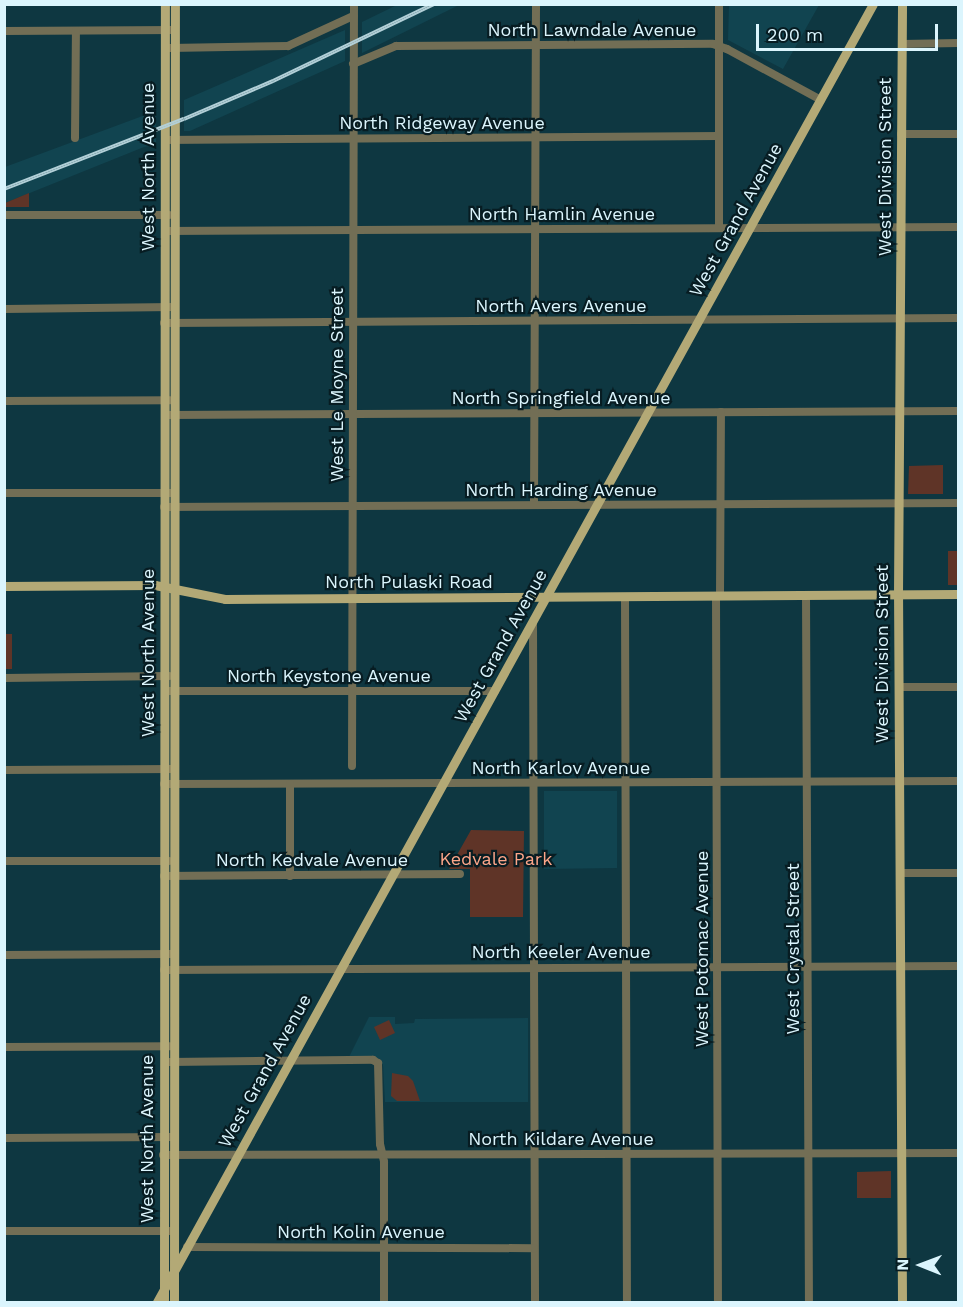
<!DOCTYPE html>
<style>
body{margin:0}
#map{position:relative;width:963px;height:1307px;overflow:hidden;background:#0e3741;font-family:"Work Sans",sans-serif}
div>[style]{position:absolute}
[style*='--x']{left:calc(var(--x)*1px);top:calc(var(--y)*1px);width:calc(var(--w)*1px);rotate:calc(var(--a)*1deg)}
.built>*{inset:0;background:#114450}
.green>*{inset:0;background:#5f3427}
.minor>*{height:8px;margin:-4px;padding:0 4px;transform-origin:4px;border-radius:4px;background:#726e55}
.major>*{height:9px;margin:-4.5px;padding:0 4.5px;transform-origin:4.5px;border-radius:4.5px;background:#b3a976}
.rail>*{height:4px;margin-top:-2px;transform-origin:0;background:repeating-linear-gradient(90deg,#071c22 0 4.5px,#b2cfd7 0 9px);box-sizing:border-box;border-block:2px solid #b2cfd7}
span{translate:-50% -50%;white-space:nowrap;text-align:center;line-height:1.15;-webkit-text-stroke:4.5px #071c22;paint-order:stroke}
.street-label{font-size:18px;color:#dbf5fd}
.park-label{font-size:18px;color:#fda68a}
.frame{position:absolute;inset:0;border:6px solid #dbf5fd;pointer-events:none}
.north{position:absolute;left:891px;top:1235px;width:60px;height:60px;-webkit-text-stroke:4px #071c22;paint-order:stroke;rotate:271deg;font-size:16px;font-weight:700;line-height:24px;text-align:center;color:#dbf5fd}
.north::after{content:'';display:block;margin:auto;width:21px;height:27px;background:#dbf5fd;clip-path:polygon(50% 0,100% 100%,50% 72%,0 100%)}
.scale{position:absolute;left:756px;top:24px;width:182px;height:27px;box-sizing:border-box;border:3px solid #dbf5fd;border-top:0;padding-left:8px;font-size:18px;line-height:21px;white-space:nowrap;color:#dbf5fd;-webkit-text-stroke:4px #071c22;paint-order:stroke}
</style>
<div id="map">
<div class="built">
<i style="clip-path:polygon(399px 4px,459px 5px,362px 53px,362px 22px)"></i>
<i style="clip-path:polygon(729px 5px,729px 4px,819px 5px,783px 69px,728px 40px)"></i>
<i style="clip-path:polygon(345px 30px,345px 61px,190px 131px,184px 131px,184px 100px)"></i>
<i style="clip-path:polygon(156px 111px,156px 145px,144px 147px,5px 203px,5px 167px)"></i>
<i style="clip-path:polygon(544px 791px,617px 791px,617px 868px,544px 869px)"></i>
<i style="clip-path:polygon(369px 1017px,395px 1017px,395px 1024px,414px 1023px,415px 1019px,528px 1018px,528px 1102px,385px 1102px,383px 1065px,378px 1058px,349px 1057px)"></i>
</div>
<div class="green">
<i style="clip-path:polygon(29px 193px,29px 207px,5px 207px,5px 203px)"></i>
<i style="clip-path:polygon(943px 465px,943px 494px,908px 494px,909px 466px)"></i>
<i style="clip-path:polygon(948px 551px,958px 551px,958px 585px,948px 585px)"></i>
<i style="clip-path:polygon(5px 634px,12px 634px,12px 669px,5px 669px)"></i>
<i style="clip-path:polygon(471px 830px,524px 831px,523px 917px,470px 917px,470px 869px,449px 869px)"></i>
<i style="clip-path:polygon(389px 1020px,395px 1033px,380px 1040px,374px 1027px)"></i>
<i style="clip-path:polygon(392px 1073px,408px 1076px,413px 1081px,420px 1101px,397px 1101px,391px 1096px)"></i>
<i style="clip-path:polygon(891px 1171px,891px 1198px,857px 1198px,857px 1172px)"></i>
</div>
<div class="minor">
<i style="--x:4;--y:31;--w:171;--a:-0.3"></i>
<i style="--x:902;--y:44;--w:56;--a:-1"></i>
<i style="--x:170;--y:48;--w:118;--a:-1"></i>
<i style="--x:288;--y:46;--w:72;--a:-24.8"></i>
<i style="--x:353;--y:64;--w:47;--a:-22.7"></i>
<i style="--x:396;--y:46;--w:317;--a:-0.4"></i>
<i style="--x:713;--y:44;--w:15;--a:20"></i>
<i style="--x:727;--y:49;--w:107;--a:28.5"></i>
<i style="--x:901;--y:134;--w:57;--a:0"></i>
<i style="--x:75;--y:138;--w:107;--a:-89.5"></i>
<i style="--x:165;--y:140;--w:554;--a:-0.41"></i>
<i style="--x:4;--y:215;--w:165;--a:0"></i>
<i style="--x:719;--y:228;--w:224;--a:-90"></i>
<i style="--x:165;--y:231;--w:793;--a:-0.29"></i>
<i style="--x:4;--y:309;--w:170;--a:-0.7"></i>
<i style="--x:164;--y:323;--w:794;--a:-0.36"></i>
<i style="--x:4;--y:401;--w:166;--a:-0.3"></i>
<i style="--x:169;--y:415;--w:789;--a:-0.29"></i>
<i style="--x:4;--y:493;--w:170;--a:0"></i>
<i style="--x:534;--y:505;--w:501;--a:-89.77"></i>
<i style="--x:164;--y:507;--w:794;--a:-0.29"></i>
<i style="--x:806;--y:595;--w:707;--a:89.76"></i>
<i style="--x:716;--y:596;--w:706;--a:89.84"></i>
<i style="--x:720;--y:596;--w:184;--a:-89.7"></i>
<i style="--x:625;--y:597;--w:705;--a:89.84"></i>
<i style="--x:533;--y:622;--w:680;--a:89.83"></i>
<i style="--x:4;--y:678;--w:165;--a:-0.7"></i>
<i style="--x:899;--y:687;--w:59;--a:0"></i>
<i style="--x:169;--y:691;--w:326;--a:0"></i>
<i style="--x:352;--y:766;--w:762;--a:-89.85"></i>
<i style="--x:4;--y:770;--w:170;--a:-0.3"></i>
<i style="--x:164;--y:784;--w:794;--a:-0.22"></i>
<i style="--x:4;--y:861;--w:165;--a:0"></i>
<i style="--x:900;--y:873;--w:58;--a:0"></i>
<i style="--x:164;--y:876;--w:296;--a:-0.4"></i>
<i style="--x:290;--y:876;--w:92;--a:-90"></i>
<i style="--x:4;--y:955;--w:170;--a:-0.3"></i>
<i style="--x:164;--y:970;--w:794;--a:-0.29"></i>
<i style="--x:4;--y:1047;--w:166;--a:-0.3"></i>
<i style="--x:169;--y:1062;--w:204;--a:-0.6"></i>
<i style="--x:373;--y:1060;--w:6;--a:31"></i>
<i style="--x:378;--y:1063;--w:81;--a:88.6"></i>
<i style="--x:380;--y:1144;--w:18;--a:77"></i>
<i style="--x:384;--y:1162;--w:140;--a:90"></i>
<i style="--x:4;--y:1138;--w:170;--a:-0.3"></i>
<i style="--x:163;--y:1155;--w:795;--a:-0.14"></i>
<i style="--x:4;--y:1231;--w:170;--a:0"></i>
<i style="--x:187;--y:1247;--w:347;--a:0.2"></i>
</div>
<div class="major">
<i style="--x:4;--y:586;--w:151;--a:-0.4"></i>
<i style="--x:155;--y:585;--w:71;--a:11.3"></i>
<i style="--x:225;--y:599;--w:733;--a:-0.39"></i>
<i style="--x:157;--y:1302;--w:1482;--a:-61.12"></i>
<i style="--x:164;--y:1302;--w:1298;--a:-89.96"></i>
<i style="--x:174;--y:1302;--w:1298;--a:-89.96"></i>
<i style="--x:902;--y:1302;--w:708;--a:-90.32"></i>
<i style="--x:898;--y:594;--w:590;--a:-89.61"></i>
</div>
<div class="rail">
<i style="--x:4;--y:189;--w:193;--a:-21.3"></i>
<i style="--x:184;--y:119;--w:97;--a:-23.1"></i>
<i style="--x:273;--y:81;--w:178;--a:-25.6"></i>
</div>
<div class="street-label">
<span style="left:592px;top:30px">North Lawndale Avenue</span>
<span style="left:442px;top:123px">North Ridgeway Avenue</span>
<span style="left:148px;top:167px;rotate:-90deg">West North Avenue</span>
<span style="left:885px;top:167px;rotate:-90deg">West Division Street</span>
<span style="left:562px;top:214px">North Hamlin Avenue</span>
<span style="left:736px;top:220px;rotate:-61deg">West Grand Avenue</span>
<span style="left:561px;top:306px">North Avers Avenue</span>
<span style="left:337px;top:385px;rotate:-90deg">West Le Moyne Street</span>
<span style="left:561px;top:398px">North Springfield Avenue</span>
<span style="left:561px;top:490px">North Harding Avenue</span>
<span style="left:409px;top:582px">North Pulaski Road</span>
<span style="left:501px;top:646px;rotate:-61deg">West Grand Avenue</span>
<span style="left:148px;top:653px;rotate:-90deg">West North Avenue</span>
<span style="left:882px;top:654px;rotate:-90deg">West Division Street</span>
<span style="left:329px;top:676px">North Keystone Avenue</span>
<span style="left:561px;top:768px">North Karlov Avenue</span>
<span style="left:312px;top:860px">North Kedvale Avenue</span>
<span style="left:702px;top:949px;rotate:-90deg">West Potomac Avenue</span>
<span style="left:793px;top:949px;rotate:-90deg">West Crystal Street</span>
<span style="left:561px;top:952px">North Keeler Avenue</span>
<span style="left:265px;top:1071px;rotate:-61deg">West Grand Avenue</span>
<span style="left:147px;top:1139px;rotate:-90deg">West North Avenue</span>
<span style="left:561px;top:1139px">North Kildare Avenue</span>
<span style="left:361px;top:1232px">North Kolin Avenue</span>
</div>
<div class="park-label">
<span style="left:496px;top:859px">Kedvale Park</span>
</div>
<div class="frame"></div>
<div class="north">N</div>
<div class="scale">200 m</div>
</div>
